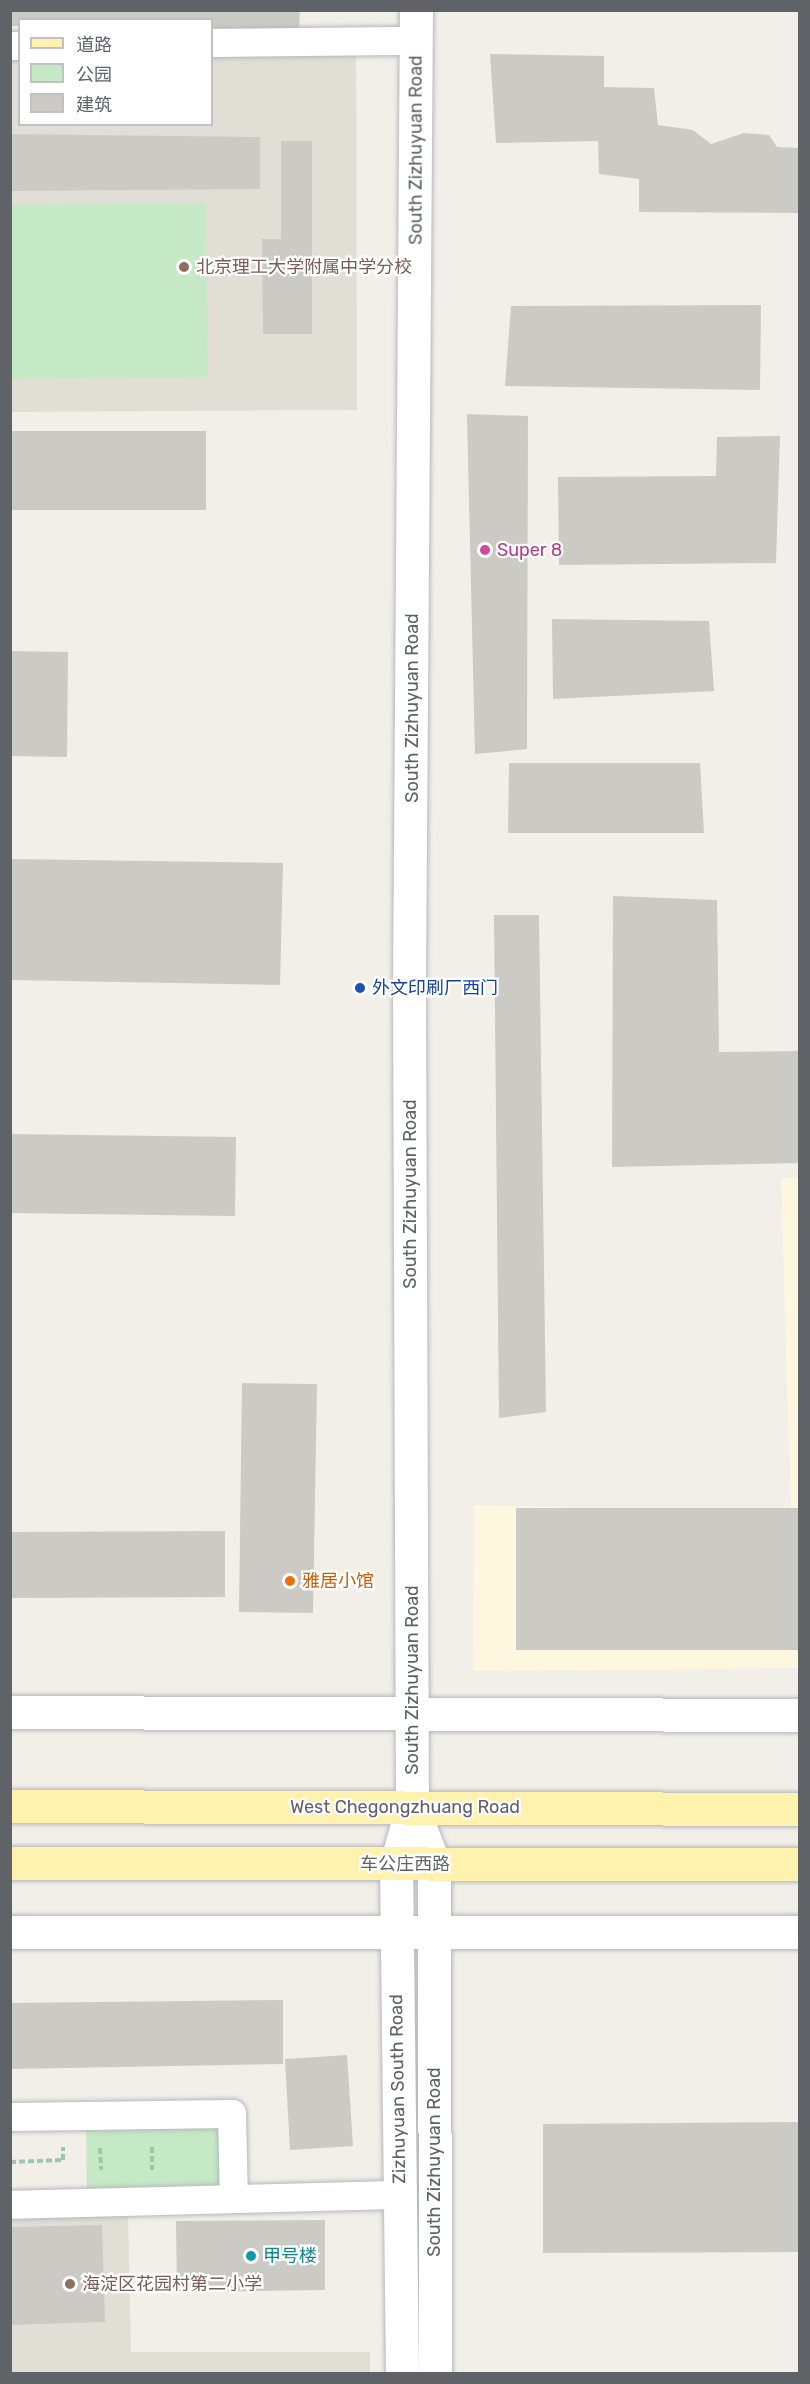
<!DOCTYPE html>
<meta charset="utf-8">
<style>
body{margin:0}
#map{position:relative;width:810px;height:2384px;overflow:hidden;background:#f1efe8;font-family:Rubik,"Noto Sans SC",sans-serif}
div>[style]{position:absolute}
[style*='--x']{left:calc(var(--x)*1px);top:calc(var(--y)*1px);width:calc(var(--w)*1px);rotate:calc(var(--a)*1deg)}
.commercial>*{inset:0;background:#fef7e0}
.education>*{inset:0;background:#e1ded6}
.green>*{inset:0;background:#c5e8c5}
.building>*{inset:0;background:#cccac5}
.path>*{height:4px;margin-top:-2px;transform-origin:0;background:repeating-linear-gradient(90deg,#9cc7a9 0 6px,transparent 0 9px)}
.roads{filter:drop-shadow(0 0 2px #b5b8bc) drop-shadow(0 0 2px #b5b8bc)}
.minor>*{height:28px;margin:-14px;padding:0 14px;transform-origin:14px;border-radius:14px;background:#fff}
.tertiary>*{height:33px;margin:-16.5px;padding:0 16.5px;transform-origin:16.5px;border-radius:16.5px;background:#fff}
.primary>*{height:33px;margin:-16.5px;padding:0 16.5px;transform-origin:16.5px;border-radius:16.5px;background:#fff2af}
.dots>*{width:16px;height:16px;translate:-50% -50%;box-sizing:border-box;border:3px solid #fff;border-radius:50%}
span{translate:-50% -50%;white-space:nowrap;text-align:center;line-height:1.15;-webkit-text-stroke:4.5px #fff;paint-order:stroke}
.street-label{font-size:18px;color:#5f6368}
.education-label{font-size:18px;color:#785e54}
.left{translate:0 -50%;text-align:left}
.hotel-label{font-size:18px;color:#b23c85}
.transit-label{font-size:18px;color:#164399}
.food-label{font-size:18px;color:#c56008}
.culture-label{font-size:18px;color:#0d838f}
.frame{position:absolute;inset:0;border:12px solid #5f6368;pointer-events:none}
.legend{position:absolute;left:18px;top:18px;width:195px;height:108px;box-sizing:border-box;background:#fff;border:2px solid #bfc1c3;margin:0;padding:8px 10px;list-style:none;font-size:18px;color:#5f6368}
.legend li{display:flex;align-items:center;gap:12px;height:30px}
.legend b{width:30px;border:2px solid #bfc1c3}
</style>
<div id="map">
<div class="commercial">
<i style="clip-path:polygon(781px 1178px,799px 1178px,799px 1668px,473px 1671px,474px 1505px,791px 1514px)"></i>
</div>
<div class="education">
<i style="clip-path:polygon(212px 56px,356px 56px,357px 410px,11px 412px,10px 57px,19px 57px,20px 124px,212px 124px)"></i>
<i style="clip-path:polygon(128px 2212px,131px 2352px,370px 2352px,370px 2373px,11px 2373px,10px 2215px)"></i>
</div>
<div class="green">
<i style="clip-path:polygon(205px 203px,208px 377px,11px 379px,11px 205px)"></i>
<i style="clip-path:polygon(220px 2121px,221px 2191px,87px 2192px,86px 2123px)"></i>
</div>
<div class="building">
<i style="clip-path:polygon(10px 10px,300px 10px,299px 29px,212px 28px,212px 20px,20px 20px,20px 26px,10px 26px)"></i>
<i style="clip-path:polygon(490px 54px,604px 56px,604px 87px,654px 88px,658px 125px,693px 130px,711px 144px,744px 133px,769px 135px,777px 147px,800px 148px,800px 213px,639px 212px,639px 179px,599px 174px,598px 141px,496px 143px)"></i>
<i style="clip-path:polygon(10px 134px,260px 137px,260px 189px,10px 191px)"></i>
<i style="clip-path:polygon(281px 141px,312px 141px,312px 334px,263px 334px,262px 239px,281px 239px)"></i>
<i style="clip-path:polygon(761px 305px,760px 390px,505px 386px,511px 306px)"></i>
<i style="clip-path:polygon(467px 414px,528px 416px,527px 749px,475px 754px)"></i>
<i style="clip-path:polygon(10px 431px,206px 431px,206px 510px,10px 510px)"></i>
<i style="clip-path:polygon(780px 436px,776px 563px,559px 565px,558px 477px,716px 476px,717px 437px)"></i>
<i style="clip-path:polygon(552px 619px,709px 621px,714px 691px,553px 699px)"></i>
<i style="clip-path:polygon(10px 651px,68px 652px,67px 757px,10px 756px)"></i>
<i style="clip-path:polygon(509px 763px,700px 763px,704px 833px,508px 833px)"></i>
<i style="clip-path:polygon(10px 859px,283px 863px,280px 985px,10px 980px)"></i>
<i style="clip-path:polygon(613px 896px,717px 900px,719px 1052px,800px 1051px,800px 1163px,612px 1167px)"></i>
<i style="clip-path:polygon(494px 915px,539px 915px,546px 1412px,499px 1418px)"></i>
<i style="clip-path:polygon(10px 1134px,236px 1137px,235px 1216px,10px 1213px)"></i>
<i style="clip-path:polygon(242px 1383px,317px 1384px,313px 1613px,239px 1612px)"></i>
<i style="clip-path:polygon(516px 1508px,800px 1508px,800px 1650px,516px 1650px)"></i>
<i style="clip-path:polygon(225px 1531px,225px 1597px,10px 1598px,10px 1532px)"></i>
<i style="clip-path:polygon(283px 2000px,283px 2064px,10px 2069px,10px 2003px)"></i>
<i style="clip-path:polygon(347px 2055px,353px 2146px,290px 2150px,285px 2059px)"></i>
<i style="clip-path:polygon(800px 2122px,800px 2252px,543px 2253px,543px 2124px)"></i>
<i style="clip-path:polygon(325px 2220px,325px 2290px,177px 2292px,176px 2221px)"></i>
<i style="clip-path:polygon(102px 2225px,105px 2322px,10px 2325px,10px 2227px)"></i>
</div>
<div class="path">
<i style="--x:152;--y:2147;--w:23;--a:90"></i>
<i style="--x:100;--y:2148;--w:22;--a:87"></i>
<i style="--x:10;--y:2162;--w:53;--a:-2.2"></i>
<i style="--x:63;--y:2160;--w:13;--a:-90"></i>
</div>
<div class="roads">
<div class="minor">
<i style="--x:212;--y:43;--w:205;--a:-0.6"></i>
<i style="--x:10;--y:46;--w:10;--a:0"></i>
<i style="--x:10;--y:2117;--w:222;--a:-0.8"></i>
<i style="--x:232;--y:2114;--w:85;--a:88.7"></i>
<i style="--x:10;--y:2205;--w:390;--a:-1.5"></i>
</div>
<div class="tertiary">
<i style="--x:10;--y:1712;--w:790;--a:0.22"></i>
<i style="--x:412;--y:1807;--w:61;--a:68.9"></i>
<i style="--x:434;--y:1864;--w:510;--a:89.89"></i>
<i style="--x:10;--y:1932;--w:790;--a:0"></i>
<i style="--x:402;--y:2374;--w:510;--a:-90.67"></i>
<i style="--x:396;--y:1864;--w:59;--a:-74.3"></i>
<i style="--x:412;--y:1807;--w:824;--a:-90.21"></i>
<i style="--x:409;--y:983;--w:973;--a:-89.59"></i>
</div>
<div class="primary">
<i style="--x:10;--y:1806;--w:790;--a:0.22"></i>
<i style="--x:10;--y:1863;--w:790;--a:0.07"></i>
</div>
</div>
<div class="dots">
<i style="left:184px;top:267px;background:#8d6e63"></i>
<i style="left:485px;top:550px;background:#d1479c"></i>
<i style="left:360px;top:988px;background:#1a4fb4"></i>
<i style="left:290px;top:1581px;background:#e8710a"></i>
<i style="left:251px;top:2256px;background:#0f9aa8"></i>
<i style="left:70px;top:2284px;background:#8d6e63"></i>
</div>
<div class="street-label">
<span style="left:416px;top:150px;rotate:-90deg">South Zizhuyuan Road</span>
<span style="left:412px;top:708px;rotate:-90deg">South Zizhuyuan Road</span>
<span style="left:410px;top:1194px;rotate:-90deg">South Zizhuyuan Road</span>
<span style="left:412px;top:1680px;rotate:-90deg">South Zizhuyuan Road</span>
<span style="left:405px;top:1807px">West Chegongzhuang Road</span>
<span style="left:405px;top:1864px">车公庄西路</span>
<span style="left:398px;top:2089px;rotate:-91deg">Zizhuyuan South Road</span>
<span style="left:434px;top:2162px;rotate:-90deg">South Zizhuyuan Road</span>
</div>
<div class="education-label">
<span class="left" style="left:196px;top:267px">北京理工大学附属中学分校</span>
<span class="left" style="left:82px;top:2284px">海淀区花园村第二小学</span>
</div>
<div class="hotel-label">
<span class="left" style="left:497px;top:550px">Super 8</span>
</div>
<div class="transit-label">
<span class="left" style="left:372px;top:988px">外文印刷厂西门</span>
</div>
<div class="food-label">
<span class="left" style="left:302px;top:1581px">雅居小馆</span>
</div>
<div class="culture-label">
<span class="left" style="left:263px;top:2256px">甲号楼</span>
</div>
<div class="frame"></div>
<ul class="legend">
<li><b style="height:8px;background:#fff2af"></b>道路</li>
<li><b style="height:16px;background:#c5e8c5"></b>公园</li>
<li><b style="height:16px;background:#cccac5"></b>建筑</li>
</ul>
</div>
